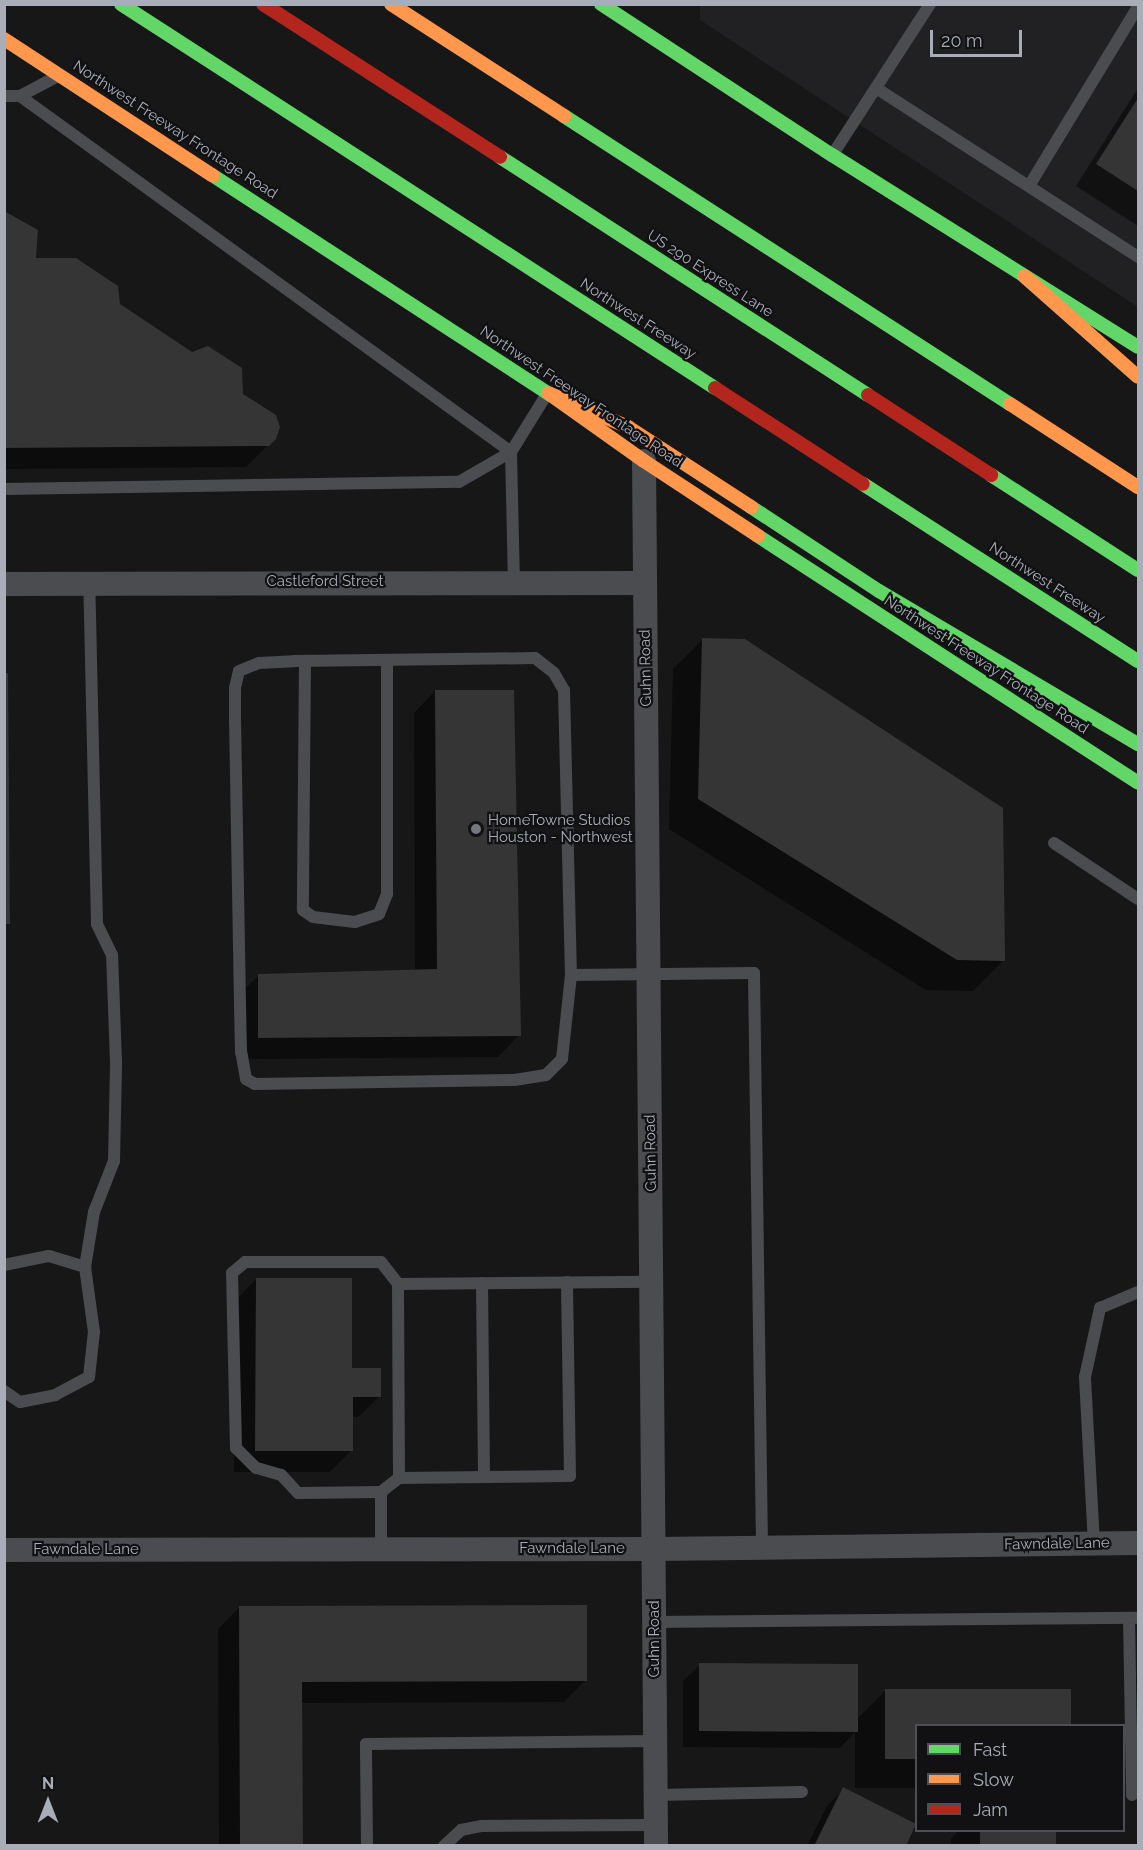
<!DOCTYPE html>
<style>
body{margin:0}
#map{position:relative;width:1143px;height:1850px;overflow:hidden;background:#171717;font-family:Raleway,sans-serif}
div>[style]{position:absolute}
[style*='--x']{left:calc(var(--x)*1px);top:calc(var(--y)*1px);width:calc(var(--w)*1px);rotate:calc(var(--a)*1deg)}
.built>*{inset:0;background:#212123}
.shadow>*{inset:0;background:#0007}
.building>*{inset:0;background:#353536}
.lane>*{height:12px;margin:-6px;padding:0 6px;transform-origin:6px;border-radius:6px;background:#4b4c50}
.street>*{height:24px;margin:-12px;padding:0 12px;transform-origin:12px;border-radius:12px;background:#4b4c50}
.fast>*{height:14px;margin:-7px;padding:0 7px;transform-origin:7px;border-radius:7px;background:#63d668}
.slow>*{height:14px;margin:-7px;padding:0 7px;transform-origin:7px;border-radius:7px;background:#ff974d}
.jam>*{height:14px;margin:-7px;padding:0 7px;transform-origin:7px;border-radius:7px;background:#b3261e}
.dots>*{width:16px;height:16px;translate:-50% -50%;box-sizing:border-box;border:3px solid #111113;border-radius:50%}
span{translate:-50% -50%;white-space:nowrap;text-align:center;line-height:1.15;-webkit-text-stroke:4.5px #111113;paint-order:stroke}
.street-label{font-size:15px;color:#a8adb8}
.poi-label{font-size:15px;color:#a8adb8}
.left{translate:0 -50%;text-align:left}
.frame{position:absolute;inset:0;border:6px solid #a8adb8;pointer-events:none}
.legend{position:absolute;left:915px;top:1724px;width:210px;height:108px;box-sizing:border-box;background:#111113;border:2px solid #4d4f55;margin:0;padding:8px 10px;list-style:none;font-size:18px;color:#a8adb8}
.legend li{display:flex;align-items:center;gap:12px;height:30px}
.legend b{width:30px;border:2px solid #4d4f55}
.north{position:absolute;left:18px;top:1772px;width:60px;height:60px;-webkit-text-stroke:4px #111113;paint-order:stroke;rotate:0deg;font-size:16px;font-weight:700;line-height:24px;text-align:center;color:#a8adb8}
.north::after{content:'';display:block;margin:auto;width:21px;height:27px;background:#a8adb8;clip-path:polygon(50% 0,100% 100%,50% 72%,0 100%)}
.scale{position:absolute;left:930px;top:30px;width:92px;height:27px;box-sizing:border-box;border:3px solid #a8adb8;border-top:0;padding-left:8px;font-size:18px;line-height:21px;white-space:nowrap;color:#a8adb8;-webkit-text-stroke:4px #111113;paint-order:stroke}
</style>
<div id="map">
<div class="built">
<i style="clip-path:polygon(700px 5px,1138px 5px,1138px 307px,700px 20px)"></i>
</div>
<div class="shadow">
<i style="clip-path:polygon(1138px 88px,1138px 226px,1076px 186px)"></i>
<i style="clip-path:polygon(4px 212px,35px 260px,119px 305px,242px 394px,275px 438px,246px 467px,4px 469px)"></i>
<i style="clip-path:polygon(703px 639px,1003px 961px,973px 991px,926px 990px,669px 829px,673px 669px)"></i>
<i style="clip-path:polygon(435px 691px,519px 1035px,498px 1057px,238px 1059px,237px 997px,258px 976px,415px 971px,414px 713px)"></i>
<i style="clip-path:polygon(256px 1279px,380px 1396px,358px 1417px,351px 1417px,351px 1451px,330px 1472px,234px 1472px,235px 1301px)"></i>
<i style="clip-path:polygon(239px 1608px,585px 1681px,564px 1702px,301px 1703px,301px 1846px,219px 1846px,218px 1629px)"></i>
<i style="clip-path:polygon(700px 1665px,856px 1720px,885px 1691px,916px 1726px,916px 1788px,855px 1788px,855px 1732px,840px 1748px,683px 1747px,683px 1681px)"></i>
<i style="clip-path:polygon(1138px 1675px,1138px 1785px,1133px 1785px,1133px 1680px)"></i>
<i style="clip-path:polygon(844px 1789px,904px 1846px,807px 1846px,827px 1806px)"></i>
<i style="clip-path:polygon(959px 1830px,1054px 1830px,1054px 1846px,951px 1846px,951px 1839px)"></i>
</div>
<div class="building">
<i style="clip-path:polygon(1138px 98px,1138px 191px,1096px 164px)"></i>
<i style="clip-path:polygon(4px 211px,38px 230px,36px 258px,76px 258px,118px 286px,120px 304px,192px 352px,208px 346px,242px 368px,243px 394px,276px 415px,280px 427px,276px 439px,269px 446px,4px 448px)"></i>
<i style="clip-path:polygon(702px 638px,745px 639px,1003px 808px,1005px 961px,957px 960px,698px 799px)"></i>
<i style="clip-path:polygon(4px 673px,8px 673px,10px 924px,4px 924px)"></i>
<i style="clip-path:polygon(435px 690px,514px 690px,521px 1036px,258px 1038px,258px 974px,437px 969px)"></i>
<i style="clip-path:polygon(256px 1278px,352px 1278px,352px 1368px,381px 1368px,381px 1397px,353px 1397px,353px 1451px,255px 1451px)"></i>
<i style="clip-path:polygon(587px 1605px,587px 1681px,302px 1682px,303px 1846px,240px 1846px,239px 1606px)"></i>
<i style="clip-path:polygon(699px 1663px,858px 1664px,858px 1732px,699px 1731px)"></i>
<i style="clip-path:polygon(885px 1689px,1071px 1689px,1071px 1726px,916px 1726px,916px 1759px,885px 1759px)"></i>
<i style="clip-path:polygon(843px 1787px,916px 1824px,906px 1846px,814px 1846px)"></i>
<i style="clip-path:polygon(980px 1830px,1056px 1830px,1056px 1846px,980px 1846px)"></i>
</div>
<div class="lane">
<i style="--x:876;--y:88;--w:312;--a:32.8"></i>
<i style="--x:4;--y:96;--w:16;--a:0"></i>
<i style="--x:20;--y:96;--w:606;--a:35.94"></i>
<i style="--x:511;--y:452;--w:129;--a:88.7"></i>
<i style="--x:20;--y:96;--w:41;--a:-27.8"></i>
<i style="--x:833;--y:154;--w:179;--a:-57.1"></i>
<i style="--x:1029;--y:186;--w:210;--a:-58.7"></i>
<i style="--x:4;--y:489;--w:455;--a:-0.9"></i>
<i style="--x:459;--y:482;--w:60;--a:-30"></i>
<i style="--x:511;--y:452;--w:68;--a:-58.2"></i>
<i style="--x:305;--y:661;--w:249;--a:90.5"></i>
<i style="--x:303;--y:910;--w:12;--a:35"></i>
<i style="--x:313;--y:917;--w:42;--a:6.8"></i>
<i style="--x:355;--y:922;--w:25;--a:-18"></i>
<i style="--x:379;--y:914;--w:22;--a:-68"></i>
<i style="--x:387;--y:894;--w:233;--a:-90"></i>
<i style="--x:1054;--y:843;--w:101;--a:33.7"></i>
<i style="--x:571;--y:975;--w:84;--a:96.1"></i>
<i style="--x:562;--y:1059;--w:23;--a:135"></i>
<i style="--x:546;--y:1075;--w:32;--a:171"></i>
<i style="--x:514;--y:1080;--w:259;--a:179.1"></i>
<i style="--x:255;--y:1084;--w:10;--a:-151"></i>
<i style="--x:246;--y:1079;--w:27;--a:-100"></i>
<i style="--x:241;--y:1052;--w:48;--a:-91.2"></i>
<i style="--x:240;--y:1004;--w:280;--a:-91"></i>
<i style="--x:235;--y:724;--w:36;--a:-90"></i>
<i style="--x:235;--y:688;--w:17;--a:-77"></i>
<i style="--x:239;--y:671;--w:22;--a:-22"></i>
<i style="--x:259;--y:663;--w:35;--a:-3"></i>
<i style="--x:294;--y:661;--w:241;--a:-0.7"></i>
<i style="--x:535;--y:658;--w:24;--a:38"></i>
<i style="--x:554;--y:673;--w:20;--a:60"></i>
<i style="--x:564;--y:690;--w:285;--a:88.6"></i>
<i style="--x:571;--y:975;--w:183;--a:-0.6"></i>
<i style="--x:754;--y:973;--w:575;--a:89.2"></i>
<i style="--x:4;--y:1265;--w:46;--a:-11.3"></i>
<i style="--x:49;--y:1256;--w:38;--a:17"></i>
<i style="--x:482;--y:1283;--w:194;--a:89.4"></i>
<i style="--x:4;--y:1391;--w:19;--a:35"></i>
<i style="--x:20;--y:1402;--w:36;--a:-11"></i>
<i style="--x:55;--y:1395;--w:38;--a:-28"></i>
<i style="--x:89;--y:1377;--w:45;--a:-83.7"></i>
<i style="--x:94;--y:1332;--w:66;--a:-97.9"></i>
<i style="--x:85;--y:1267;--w:56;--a:-80.7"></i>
<i style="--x:94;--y:1212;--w:55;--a:-68.6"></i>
<i style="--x:114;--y:1161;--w:99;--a:-88.8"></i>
<i style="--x:116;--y:1062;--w:107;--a:-92.1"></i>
<i style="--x:112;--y:955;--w:34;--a:-116"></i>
<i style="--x:97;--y:924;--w:340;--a:-91.3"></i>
<i style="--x:399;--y:1478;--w:171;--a:-0.7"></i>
<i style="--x:570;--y:1476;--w:194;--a:-90.9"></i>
<i style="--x:381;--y:1492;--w:83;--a:179.3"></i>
<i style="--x:298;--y:1493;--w:25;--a:-133"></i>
<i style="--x:281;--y:1475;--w:26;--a:-164"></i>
<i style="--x:256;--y:1468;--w:28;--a:-135"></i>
<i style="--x:236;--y:1448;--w:175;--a:-91.3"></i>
<i style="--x:232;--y:1273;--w:17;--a:-40"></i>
<i style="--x:245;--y:1262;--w:136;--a:0"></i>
<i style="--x:381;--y:1262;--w:28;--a:52"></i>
<i style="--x:1094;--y:1544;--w:167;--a:-93.1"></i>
<i style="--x:1085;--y:1377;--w:71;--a:-77.7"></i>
<i style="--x:1100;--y:1308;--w:41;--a:-22.8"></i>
<i style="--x:381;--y:1549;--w:57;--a:-90"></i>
<i style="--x:381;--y:1492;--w:23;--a:-38"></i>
<i style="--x:399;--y:1478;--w:194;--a:-90.3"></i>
<i style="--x:398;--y:1284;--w:254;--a:-0.5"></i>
<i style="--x:1129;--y:1618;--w:177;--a:89"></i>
<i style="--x:655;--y:1622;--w:483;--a:-0.5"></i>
<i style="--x:656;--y:1795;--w:146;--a:-1.2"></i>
<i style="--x:367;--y:1846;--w:102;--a:-90.6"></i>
<i style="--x:366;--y:1744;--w:290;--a:-0.6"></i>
<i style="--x:444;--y:1846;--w:23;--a:-43"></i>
<i style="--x:461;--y:1830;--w:20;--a:-11"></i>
<i style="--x:481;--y:1826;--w:175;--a:-0.3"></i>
</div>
<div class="street">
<i style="--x:644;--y:461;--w:1385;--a:89.5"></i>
<i style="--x:4;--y:584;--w:641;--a:-0.09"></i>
<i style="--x:4;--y:1550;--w:650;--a:-0.09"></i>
<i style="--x:654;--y:1549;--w:484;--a:-0.7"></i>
</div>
<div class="fast">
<i style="--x:121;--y:4;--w:707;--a:32.88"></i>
<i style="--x:601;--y:4;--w:276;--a:33.2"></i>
<i style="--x:832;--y:155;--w:361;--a:32.1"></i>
<i style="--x:564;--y:116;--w:531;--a:32.85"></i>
<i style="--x:500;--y:157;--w:438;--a:32.9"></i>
<i style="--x:212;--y:175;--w:404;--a:33"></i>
<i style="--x:991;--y:475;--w:175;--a:32.9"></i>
<i style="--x:863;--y:484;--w:327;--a:32.8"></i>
<i style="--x:751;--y:507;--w:153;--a:33.3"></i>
<i style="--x:879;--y:591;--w:301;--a:30.6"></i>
<i style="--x:758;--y:536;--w:453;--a:33"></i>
</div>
<div class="slow">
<i style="--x:391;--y:4;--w:206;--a:32.9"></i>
<i style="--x:4;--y:39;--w:249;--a:33.2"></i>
<i style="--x:1024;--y:276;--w:152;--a:41.5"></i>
<i style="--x:548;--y:393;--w:87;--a:23"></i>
<i style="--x:628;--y:427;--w:147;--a:33"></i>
<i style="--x:551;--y:395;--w:114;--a:35.4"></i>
<i style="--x:644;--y:461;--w:136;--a:33.3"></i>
<i style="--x:1010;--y:404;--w:153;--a:33"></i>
</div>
<div class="jam">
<i style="--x:263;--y:4;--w:282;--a:32.8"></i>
<i style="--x:715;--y:388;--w:176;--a:33"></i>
<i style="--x:868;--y:395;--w:147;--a:33"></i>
</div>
<div class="dots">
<i style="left:476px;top:829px;background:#757880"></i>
</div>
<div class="street-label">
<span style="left:175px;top:130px;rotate:33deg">Northwest Freeway Frontage Road</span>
<span style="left:710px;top:274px;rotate:33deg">US 290 Express Lane</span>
<span style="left:638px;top:319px;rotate:33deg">Northwest Freeway</span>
<span style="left:581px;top:397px;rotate:34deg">Northwest Freeway Frontage Road</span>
<span style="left:325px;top:582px">Castleford Street</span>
<span style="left:1047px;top:583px;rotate:33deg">Northwest Freeway</span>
<span style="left:986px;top:665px;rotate:33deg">Northwest Freeway Frontage Road</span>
<span style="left:646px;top:668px;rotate:-91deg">Guhn Road</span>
<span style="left:651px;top:1153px;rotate:-91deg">Guhn Road</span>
<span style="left:1057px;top:1544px;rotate:-1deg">Fawndale Lane</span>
<span style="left:572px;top:1549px">Fawndale Lane</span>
<span style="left:86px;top:1550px">Fawndale Lane</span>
<span style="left:655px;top:1639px;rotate:-90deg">Guhn Road</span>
</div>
<div class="poi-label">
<span class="left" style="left:488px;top:829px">HomeTowne Studios<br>Houston - Northwest</span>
</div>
<div class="frame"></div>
<ul class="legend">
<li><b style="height:8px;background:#63d668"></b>Fast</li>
<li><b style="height:8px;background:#ff974d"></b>Slow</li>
<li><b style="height:8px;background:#b3261e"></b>Jam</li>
</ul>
<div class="north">N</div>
<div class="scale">20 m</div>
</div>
